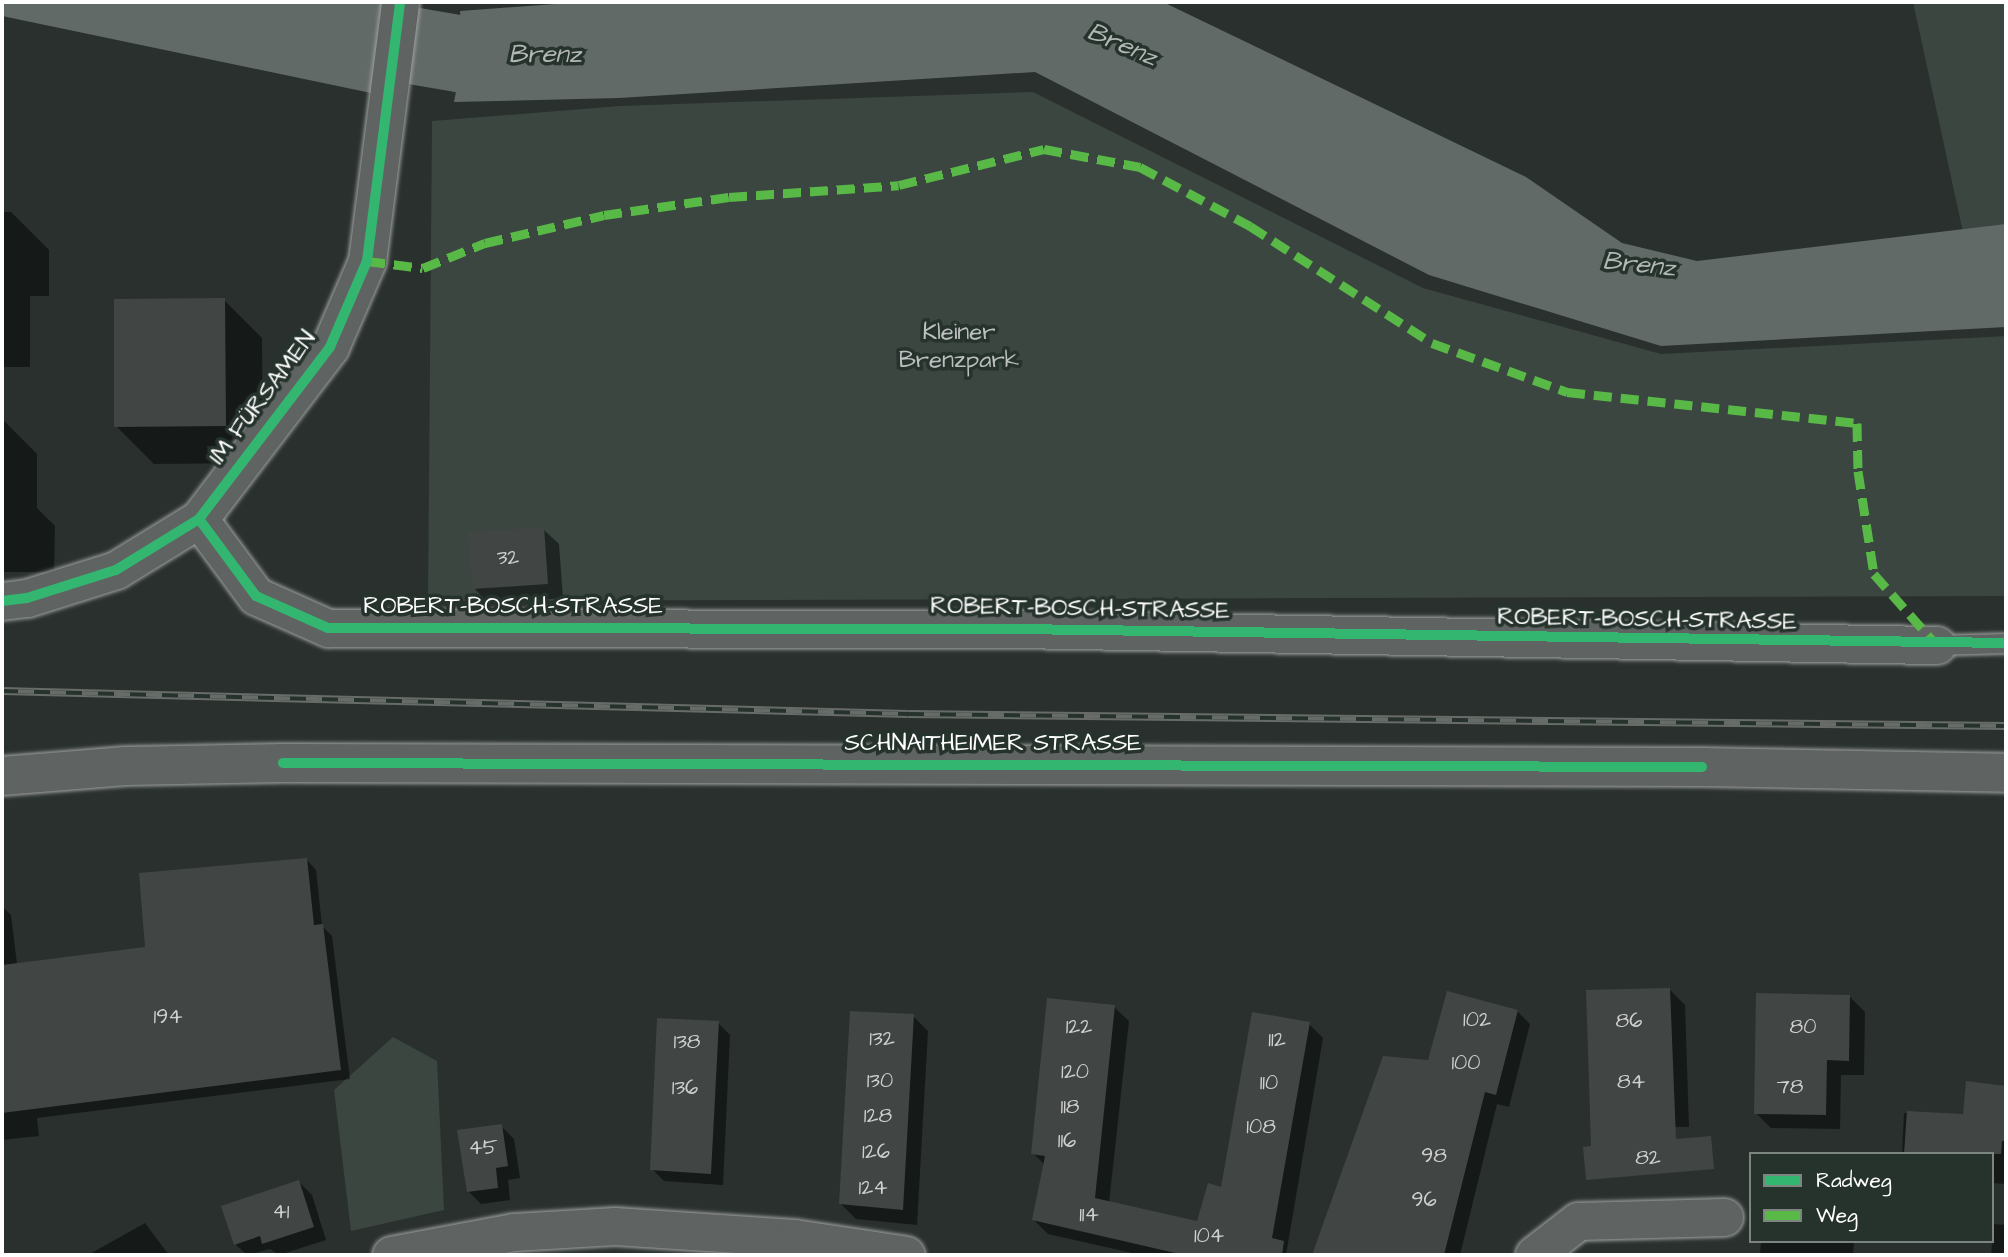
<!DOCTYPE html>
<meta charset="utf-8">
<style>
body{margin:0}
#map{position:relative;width:2008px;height:1257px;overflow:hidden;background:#29302d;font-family:"Architects Daughter",sans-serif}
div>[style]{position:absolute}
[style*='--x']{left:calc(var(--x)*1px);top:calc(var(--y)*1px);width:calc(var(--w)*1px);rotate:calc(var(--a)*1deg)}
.green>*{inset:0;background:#3b4641}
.water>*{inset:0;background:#616a66}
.shadow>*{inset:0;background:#0007}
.river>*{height:77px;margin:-38.5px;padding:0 38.5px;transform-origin:38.5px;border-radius:38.5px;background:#616a66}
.building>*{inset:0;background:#414644}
.roads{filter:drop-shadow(0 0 2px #9fa2a0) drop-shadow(0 0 2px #9fa2a0)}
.lane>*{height:19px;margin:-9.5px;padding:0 9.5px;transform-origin:9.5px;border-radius:9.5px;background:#5f6362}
.street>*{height:37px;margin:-18.5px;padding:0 18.5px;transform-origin:18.5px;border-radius:18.5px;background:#5f6362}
.secondary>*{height:38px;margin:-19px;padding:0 19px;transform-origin:19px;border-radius:19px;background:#5f6362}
.rail>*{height:8px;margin-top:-4px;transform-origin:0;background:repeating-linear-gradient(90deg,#26332d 0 16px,#686c69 0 32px);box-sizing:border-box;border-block:2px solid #686c69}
.quiet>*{height:9px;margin-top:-4.5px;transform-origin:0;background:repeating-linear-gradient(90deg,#58b947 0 18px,transparent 0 27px)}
.cycleway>*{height:10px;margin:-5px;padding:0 5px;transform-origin:5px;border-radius:5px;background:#33b770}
span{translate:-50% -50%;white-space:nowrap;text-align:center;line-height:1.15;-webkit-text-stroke:7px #26332d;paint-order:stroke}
.number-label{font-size:21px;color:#d0d1d0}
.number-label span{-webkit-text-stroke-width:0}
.park-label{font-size:24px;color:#bbbfbe}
.street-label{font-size:24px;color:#fff}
.water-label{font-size:26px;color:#b3b8b6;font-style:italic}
.frame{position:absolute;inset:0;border:4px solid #fff;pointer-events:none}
.legend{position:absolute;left:1749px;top:1152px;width:245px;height:91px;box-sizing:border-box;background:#26332d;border:2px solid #7d8581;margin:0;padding:9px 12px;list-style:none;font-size:21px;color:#fff}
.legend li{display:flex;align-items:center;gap:14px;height:35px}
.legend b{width:35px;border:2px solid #7d8581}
</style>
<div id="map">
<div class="green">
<i style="clip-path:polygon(1913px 2px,2006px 2px,2006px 233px,1964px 237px)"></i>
<i style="clip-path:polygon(1033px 92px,1423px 288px,1661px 354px,2006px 336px,2006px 596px,428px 601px,432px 121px,620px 106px)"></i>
<i style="clip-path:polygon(393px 1037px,437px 1061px,444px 1210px,351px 1231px,334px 1090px)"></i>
</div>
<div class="water">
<i style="clip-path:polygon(2px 2px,382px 2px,371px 93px,2px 16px)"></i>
<i style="clip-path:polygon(582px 2px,1163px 2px,1526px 177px,1622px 243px,1697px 261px,2006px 224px,2006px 327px,1661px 346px,1429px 275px,1035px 72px,619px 98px,454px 102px,463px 54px,460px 11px)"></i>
</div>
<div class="shadow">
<i style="clip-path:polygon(2px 212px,11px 212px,49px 250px,49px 296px,30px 296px,30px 367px,2px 367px)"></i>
<i style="clip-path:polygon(224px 300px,262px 338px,263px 463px,154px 464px,116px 426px)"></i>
<i style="clip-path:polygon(2px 419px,37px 454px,37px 508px,55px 526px,54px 572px,2px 572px)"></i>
<i style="clip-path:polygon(543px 529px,559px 544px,563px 598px,489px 604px,474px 588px)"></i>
<i style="clip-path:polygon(307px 860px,316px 870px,322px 926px,332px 936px,350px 1079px,37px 1118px,39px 1136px,2px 1140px,2px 906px,11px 915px,17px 964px,147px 948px)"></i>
<i style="clip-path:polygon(1670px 990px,1685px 1005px,1689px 1127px,1607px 1126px)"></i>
<i style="clip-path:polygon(1850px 997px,1865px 1012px,1864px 1075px,1841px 1075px,1840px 1129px,1771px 1128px,1756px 1113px)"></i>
<i style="clip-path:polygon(1114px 1007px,1129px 1021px,1109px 1203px,1198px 1224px,1222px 1189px,1309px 1024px,1323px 1038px,1286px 1255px,1141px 1255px,1048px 1234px,1034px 1220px,1045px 1165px,1033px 1153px)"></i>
<i style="clip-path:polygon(1517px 1011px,1530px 1024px,1509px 1107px,1497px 1104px,1460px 1255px,1314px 1255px,1384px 1058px,1429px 1062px)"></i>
<i style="clip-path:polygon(913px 1016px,928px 1031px,917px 1225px,856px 1219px,841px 1204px)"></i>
<i style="clip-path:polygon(718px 1023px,730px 1035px,723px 1185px,664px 1181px,652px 1169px)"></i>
<i style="clip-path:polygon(1968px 1083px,2006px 1087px,2006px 1184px,1992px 1183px,1992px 1154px,1902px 1154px,1904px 1113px,1964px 1115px)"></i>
<i style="clip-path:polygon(501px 1126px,514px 1139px,520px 1178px,508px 1180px,510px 1200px,481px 1204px,468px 1191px)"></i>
<i style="clip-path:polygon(299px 1182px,312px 1195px,326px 1240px,279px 1255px,270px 1249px,247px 1255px,235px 1244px)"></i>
<i style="clip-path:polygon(145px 1223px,169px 1255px,88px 1255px)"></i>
<i style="clip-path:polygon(1994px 1224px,2006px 1225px,2006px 1255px,1991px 1255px)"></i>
<i style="clip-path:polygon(1761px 1241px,1854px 1241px,1853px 1255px,1760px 1255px)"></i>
</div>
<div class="river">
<i style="--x:159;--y:2;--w:308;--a:9.7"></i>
<i style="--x:463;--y:54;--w:108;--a:1.6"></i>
</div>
<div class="building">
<i style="clip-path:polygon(225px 298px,226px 426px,114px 427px,114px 299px)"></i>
<i style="clip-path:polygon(544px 527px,548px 584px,472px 589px,468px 532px)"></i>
<i style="clip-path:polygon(307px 858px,314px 925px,323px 924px,341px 1070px,2px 1113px,2px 965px,145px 947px,139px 873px)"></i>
<i style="clip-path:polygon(1670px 988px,1676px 1139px,1711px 1136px,1714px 1169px,1586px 1180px,1583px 1147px,1591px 1146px,1586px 990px)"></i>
<i style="clip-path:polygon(1447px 991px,1518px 1010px,1496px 1095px,1485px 1092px,1444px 1255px,1312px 1255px,1383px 1056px,1428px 1060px)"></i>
<i style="clip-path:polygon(1756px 993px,1850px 995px,1849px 1061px,1827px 1060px,1826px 1115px,1754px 1114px)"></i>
<i style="clip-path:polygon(1047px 998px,1115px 1005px,1095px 1198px,1197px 1221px,1208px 1183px,1221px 1187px,1252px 1012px,1310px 1022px,1272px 1238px,1284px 1241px,1282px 1255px,1184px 1255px,1032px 1220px,1045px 1156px,1031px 1154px)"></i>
<i style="clip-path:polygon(850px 1011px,914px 1014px,903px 1210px,839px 1204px)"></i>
<i style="clip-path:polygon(657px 1018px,719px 1021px,711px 1174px,650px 1170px)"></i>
<i style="clip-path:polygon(1966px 1081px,2006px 1086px,2006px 1141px,2002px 1141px,2001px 1154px,1904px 1154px,1907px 1111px,1963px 1114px)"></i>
<i style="clip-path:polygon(502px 1124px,508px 1166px,496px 1168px,498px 1188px,467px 1192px,457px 1130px)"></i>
<i style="clip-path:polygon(299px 1180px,314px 1227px,262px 1244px,260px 1236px,234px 1245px,221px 1206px)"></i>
</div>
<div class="roads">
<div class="lane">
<i style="--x:1937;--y:645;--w:69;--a:-1.7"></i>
</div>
<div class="street">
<i style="--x:199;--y:519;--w:96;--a:53.5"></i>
<i style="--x:256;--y:596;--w:79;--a:24"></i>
<i style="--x:328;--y:628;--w:688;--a:0.08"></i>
<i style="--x:1016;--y:629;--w:921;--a:1"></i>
<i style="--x:2;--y:601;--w:25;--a:-7"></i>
<i style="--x:27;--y:598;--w:93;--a:-17.5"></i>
<i style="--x:116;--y:570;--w:97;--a:-31.6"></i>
<i style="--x:199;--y:519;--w:216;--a:-52.7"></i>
<i style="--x:330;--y:347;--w:94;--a:-66.7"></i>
<i style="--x:367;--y:261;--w:261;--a:-82.7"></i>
<i style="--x:391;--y:1255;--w:125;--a:-10.6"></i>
<i style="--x:514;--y:1232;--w:101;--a:-3.4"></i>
<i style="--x:615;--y:1226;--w:179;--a:3.8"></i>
<i style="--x:794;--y:1238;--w:113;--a:8.6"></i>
<i style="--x:1534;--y:1255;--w:56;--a:-37.7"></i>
<i style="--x:1578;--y:1221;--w:146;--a:-1.6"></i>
</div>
<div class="secondary">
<i style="--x:2;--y:776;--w:124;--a:-4.6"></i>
<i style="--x:126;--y:766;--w:157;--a:-1.1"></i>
<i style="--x:283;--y:763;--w:1419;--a:0.16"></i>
<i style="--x:1702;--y:767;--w:304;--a:1.1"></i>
</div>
</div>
<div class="rail">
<i style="--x:2;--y:691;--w:906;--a:1.45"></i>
<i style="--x:908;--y:714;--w:1098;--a:0.63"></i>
</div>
<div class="quiet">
<i style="--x:367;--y:261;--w:56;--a:7.1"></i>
<i style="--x:423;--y:268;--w:67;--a:-22"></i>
<i style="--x:485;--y:243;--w:122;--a:-13.2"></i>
<i style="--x:604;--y:215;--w:126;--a:-8.2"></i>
<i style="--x:729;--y:197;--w:170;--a:-4"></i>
<i style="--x:899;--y:185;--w:149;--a:-13.9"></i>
<i style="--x:1044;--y:149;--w:98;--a:10.6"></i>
<i style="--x:1140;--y:167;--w:125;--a:28.2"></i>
<i style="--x:1250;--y:226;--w:216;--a:32.7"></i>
<i style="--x:1432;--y:343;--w:144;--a:19.9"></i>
<i style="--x:1567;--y:392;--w:292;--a:6.1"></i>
<i style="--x:1857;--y:423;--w:48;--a:88.8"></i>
<i style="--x:1858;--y:471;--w:104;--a:81.2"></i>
<i style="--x:1874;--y:574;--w:92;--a:48.5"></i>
</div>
<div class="cycleway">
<i style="--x:199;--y:519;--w:96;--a:53.5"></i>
<i style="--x:256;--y:596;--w:79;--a:24"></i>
<i style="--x:328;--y:628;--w:688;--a:0.08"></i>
<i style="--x:1016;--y:629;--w:990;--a:0.81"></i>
<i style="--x:2;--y:601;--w:25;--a:-7"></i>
<i style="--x:27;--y:598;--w:93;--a:-17.5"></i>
<i style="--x:116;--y:570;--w:97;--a:-31.6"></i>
<i style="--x:199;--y:519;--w:216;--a:-52.7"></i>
<i style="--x:330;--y:347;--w:94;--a:-66.7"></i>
<i style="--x:367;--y:261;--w:261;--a:-82.7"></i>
<i style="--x:283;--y:763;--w:1419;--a:0.16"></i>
</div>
<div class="number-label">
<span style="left:508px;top:558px">32</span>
<span style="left:168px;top:1017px">194</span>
<span style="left:1477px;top:1020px">102</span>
<span style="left:1629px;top:1021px">86</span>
<span style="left:1079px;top:1027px">122</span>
<span style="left:1803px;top:1027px">80</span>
<span style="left:882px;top:1039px">132</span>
<span style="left:1277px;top:1040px">112</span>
<span style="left:687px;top:1042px">138</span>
<span style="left:1466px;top:1063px">100</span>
<span style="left:1075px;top:1072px">120</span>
<span style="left:880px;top:1081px">130</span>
<span style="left:1631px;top:1082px">84</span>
<span style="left:1269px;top:1083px">110</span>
<span style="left:1790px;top:1087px">78</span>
<span style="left:685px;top:1088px">136</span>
<span style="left:1070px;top:1107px">118</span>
<span style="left:878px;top:1116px">128</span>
<span style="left:1261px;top:1127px">108</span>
<span style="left:1067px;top:1141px">116</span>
<span style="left:483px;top:1148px">45</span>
<span style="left:876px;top:1152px">126</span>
<span style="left:1434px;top:1156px">98</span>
<span style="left:1648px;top:1158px">82</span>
<span style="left:873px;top:1188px">124</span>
<span style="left:1424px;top:1200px">96</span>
<span style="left:281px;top:1212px">41</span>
<span style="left:1089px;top:1215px">114</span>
<span style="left:1209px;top:1236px">104</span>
</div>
<div class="park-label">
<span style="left:959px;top:347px">Kleiner<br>Brenzpark</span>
</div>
<div class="street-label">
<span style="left:263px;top:398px;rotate:-53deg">IM FÜRSAMEN</span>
<span style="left:513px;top:607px">ROBERT-BOSCH-STRASSE</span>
<span style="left:1080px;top:609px;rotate:1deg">ROBERT-BOSCH-STRASSE</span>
<span style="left:1647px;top:620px;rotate:1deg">ROBERT-BOSCH-STRASSE</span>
<span style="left:993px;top:744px">SCHNAITHEIMER STRASSE</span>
</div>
<div class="water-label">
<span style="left:1122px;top:45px;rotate:23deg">Brenz</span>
<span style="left:545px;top:55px">Brenz</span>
<span style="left:1639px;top:265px;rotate:6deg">Brenz</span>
</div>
<div class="frame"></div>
<ul class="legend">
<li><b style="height:9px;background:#33b770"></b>Radweg</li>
<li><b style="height:9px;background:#58b947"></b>Weg</li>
</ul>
</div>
